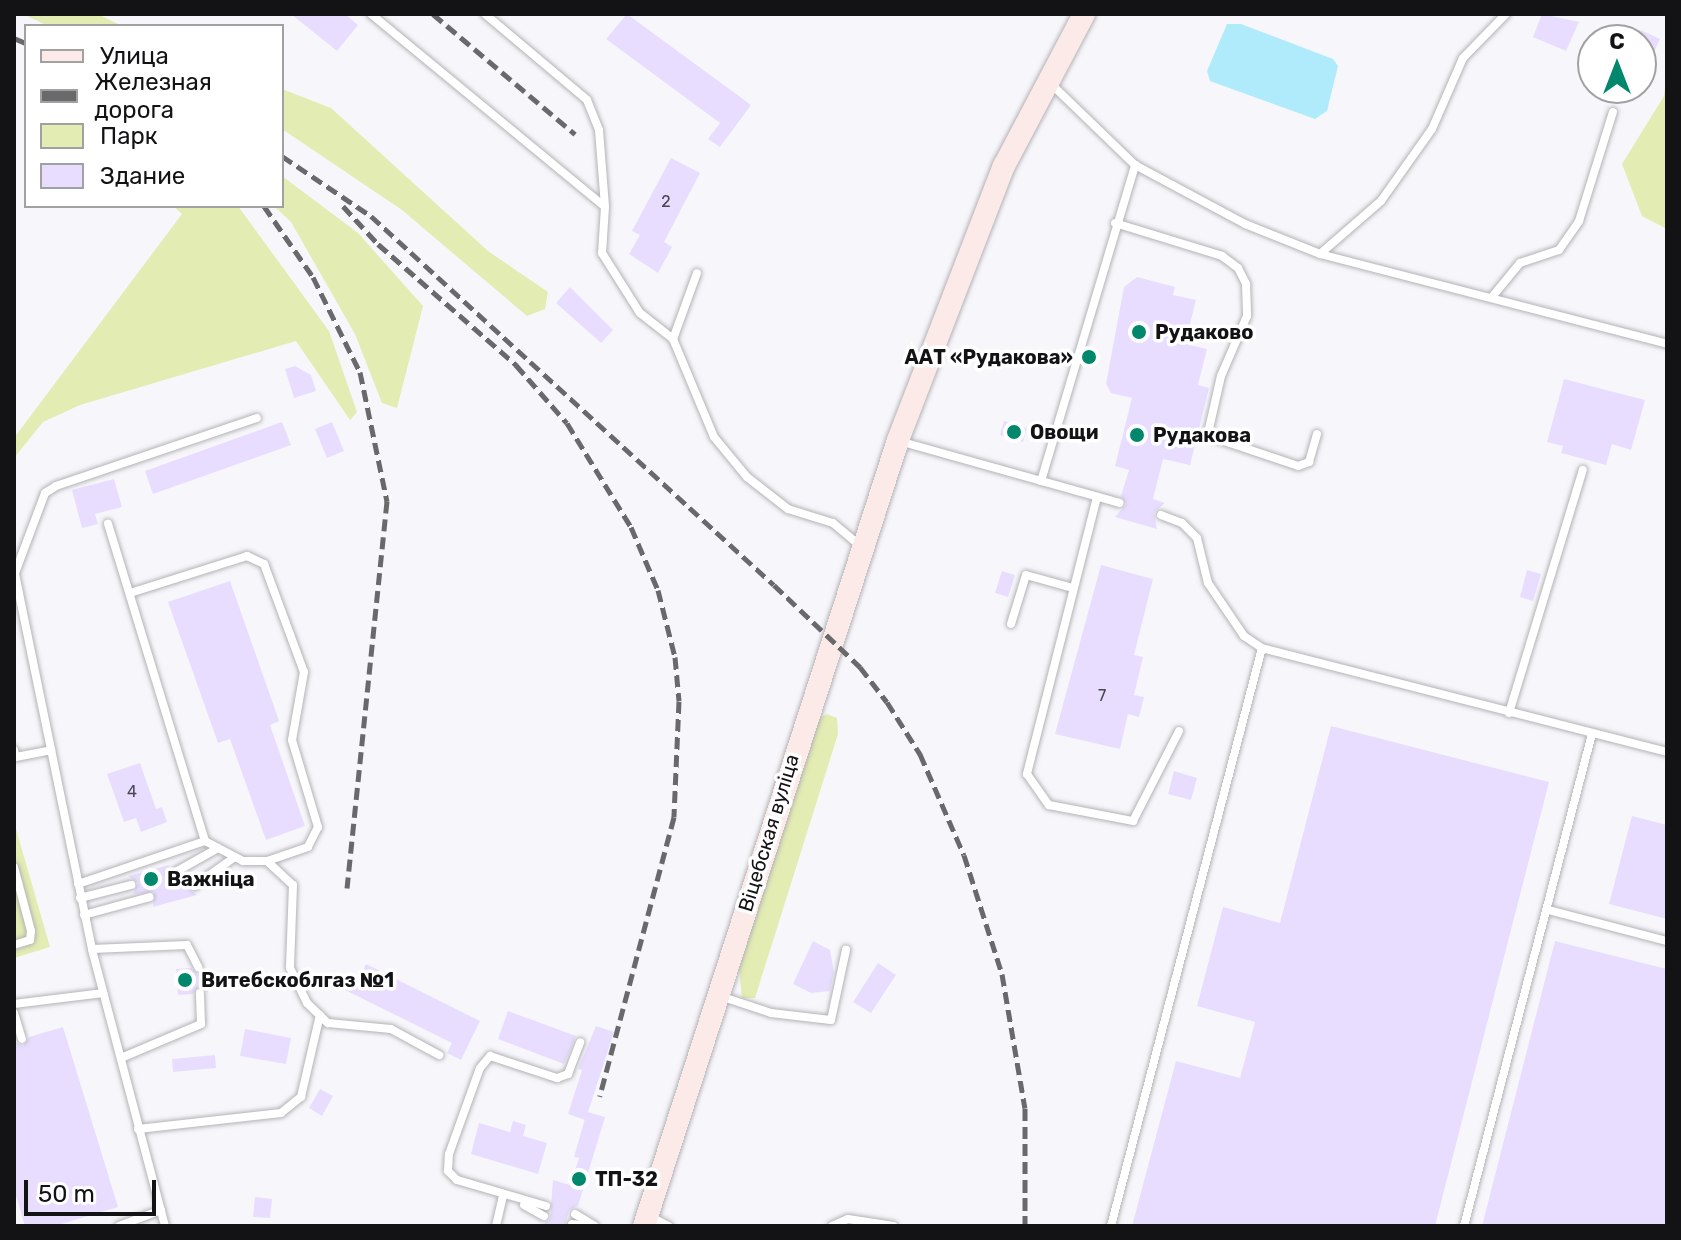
<!DOCTYPE html>
<meta charset="utf-8">
<style>
body{margin:0}
#map{position:relative;width:1681px;height:1240px;overflow:hidden;background:#f7f7fb;font-family:Rubik,sans-serif}
div>[style]{position:absolute}
[style*='--x']{left:calc(var(--x)*1px);top:calc(var(--y)*1px);width:calc(var(--w)*1px);rotate:calc(var(--a)*1deg)}
.green>*{inset:0;background:#e3ecb2}
.water>*{inset:0;background:#b0ebfb}
.building>*{inset:0;background:#e8ddff}
.roads{filter:drop-shadow(0 0 2px #b3b3b7) drop-shadow(0 0 2px #b3b3b7)}
.lane>*{height:8px;margin:-4px;padding:0 4px;transform-origin:4px;border-radius:4px;background:#fff}
.secondary>*{height:22px;margin:-11px;padding:0 11px;transform-origin:11px;border-radius:11px;background:#fceae8}
.rail>*{height:5px;margin-top:-2.5px;transform-origin:0;background:repeating-linear-gradient(90deg,#69696c 0 12px,transparent 0 18px)}
.dots>*{width:22px;height:22px;translate:-50% -50%;box-sizing:border-box;border:4px solid #fff;border-radius:50%}
span{translate:-50% -50%;white-space:nowrap;text-align:center;line-height:1.15;-webkit-text-stroke:7px #fff;paint-order:stroke}
.number-label{font-size:16px;color:#484650}
.number-label span{-webkit-text-stroke-width:0}
.poi-label{font-size:20px;color:#131315;font-weight:700}
.left{translate:0 -50%;text-align:left}
.right{translate:-100% -50%;text-align:right}
.street-label{font-size:20px;color:#131315}
.frame{position:absolute;inset:0;border:16px solid #131315;pointer-events:none}
.legend{position:absolute;left:24px;top:24px;width:260px;height:184px;box-sizing:border-box;background:#fff;border:2px solid #a1a1a1;margin:0;padding:10px 14px;list-style:none;font-size:24px;color:#131315}
.legend li{display:flex;align-items:center;gap:16px;height:40px}
.legend b{width:40px;border:2px solid #a1a1a1}
.north{position:absolute;left:1577px;top:24px;width:80px;height:80px;box-sizing:border-box;background:#fff;border:2px solid #a1a1a1;border-radius:50%;rotate:0deg;font-size:22px;font-weight:700;line-height:32px;text-align:center;color:#131315}
.north::after{content:'';display:block;margin:auto;width:28px;height:36px;background:#00876c;clip-path:polygon(50% 0,100% 100%,50% 72%,0 100%)}
.scale{position:absolute;left:24px;top:1180px;width:132px;height:36px;box-sizing:border-box;border:4px solid #131315;border-top:0;padding-left:10px;font-size:24px;line-height:28px;white-space:nowrap;color:#131315;-webkit-text-stroke:6px #fff;paint-order:stroke}
</style>
<div id="map">
<div class="green">
<i style="clip-path:polygon(23px 14px,98px 14px,122px 26px,48px 26px)"></i>
<i style="clip-path:polygon(1667px 68px,1667px 229px,1642px 216px,1622px 164px,1664px 96px)"></i>
<i style="clip-path:polygon(282px 89px,331px 108px,488px 251px,548px 292px,545px 309px,527px 316px,402px 210px,282px 129px)"></i>
<i style="clip-path:polygon(282px 176px,358px 233px,423px 306px,397px 408px,382px 403px,355px 334px,291px 222px,274px 206px,282px 206px)"></i>
<i style="clip-path:polygon(173px 206px,238px 206px,329px 331px,357px 412px,350px 420px,296px 341px,80px 405px,43px 422px,14px 458px,14px 438px,182px 214px)"></i>
<i style="clip-path:polygon(827px 714px,837px 718px,838px 734px,755px 998px,742px 998px,739px 969px,808px 736px,816px 720px)"></i>
<i style="clip-path:polygon(14px 822px,50px 947px,14px 958px)"></i>
</div>
<div class="water">
<i style="clip-path:polygon(1227px 24px,1241px 24px,1333px 59px,1338px 66px,1327px 111px,1315px 119px,1210px 81px,1207px 71px)"></i>
</div>
<div class="building">
<i style="clip-path:polygon(291px 14px,345px 14px,358px 25px,337px 51px)"></i>
<i style="clip-path:polygon(627px 14px,751px 105px,720px 147px,708px 139px,720px 123px,606px 39px)"></i>
<i style="clip-path:polygon(1542px 14px,1579px 22px,1566px 51px,1533px 37px)"></i>
<i style="clip-path:polygon(1641px 30px,1660px 39px,1641px 80px)"></i>
<i style="clip-path:polygon(671px 158px,700px 173px,664px 242px,672px 247px,658px 273px,629px 254px,640px 235px,632px 231px)"></i>
<i style="clip-path:polygon(1137px 277px,1175px 287px,1173px 295px,1196px 300px,1185px 344px,1207px 349px,1198px 385px,1209px 388px,1190px 465px,1163px 459px,1153px 499px,1165px 503px,1154px 513px,1157px 529px,1115px 517px,1126px 504px,1121px 496px,1129px 470px,1115px 466px,1132px 398px,1111px 393px,1106px 384px,1124px 287px)"></i>
<i style="clip-path:polygon(570px 287px,613px 330px,601px 343px,556px 303px)"></i>
<i style="clip-path:polygon(295px 366px,311px 375px,316px 391px,294px 398px,285px 369px)"></i>
<i style="clip-path:polygon(1564px 379px,1645px 400px,1631px 450px,1612px 444px,1606px 465px,1561px 453px,1563px 446px,1547px 442px)"></i>
<i style="clip-path:polygon(1004px 421px,1027px 428px,1023px 442px,1000px 435px)"></i>
<i style="clip-path:polygon(282px 422px,291px 445px,153px 494px,145px 471px)"></i>
<i style="clip-path:polygon(332px 422px,344px 451px,327px 458px,315px 429px)"></i>
<i style="clip-path:polygon(114px 479px,122px 507px,95px 514px,98px 524px,82px 528px,72px 490px)"></i>
<i style="clip-path:polygon(1101px 565px,1153px 579px,1134px 655px,1143px 657px,1134px 695px,1144px 697px,1139px 717px,1128px 714px,1120px 749px,1055px 734px)"></i>
<i style="clip-path:polygon(1527px 570px,1541px 574px,1533px 601px,1520px 597px)"></i>
<i style="clip-path:polygon(1002px 571px,1015px 575px,1008px 597px,995px 593px)"></i>
<i style="clip-path:polygon(230px 581px,279px 721px,270px 725px,305px 826px,266px 840px,230px 739px,218px 743px,168px 602px)"></i>
<i style="clip-path:polygon(1331px 726px,1549px 782px,1435px 1226px,1132px 1226px,1176px 1061px,1240px 1078px,1255px 1022px,1197px 1006px,1223px 907px,1280px 923px)"></i>
<i style="clip-path:polygon(140px 763px,156px 809px,162px 807px,167px 822px,141px 832px,136px 818px,124px 822px,107px 774px)"></i>
<i style="clip-path:polygon(1174px 771px,1197px 778px,1191px 800px,1168px 794px)"></i>
<i style="clip-path:polygon(1632px 816px,1667px 825px,1667px 919px,1609px 904px)"></i>
<i style="clip-path:polygon(169px 865px,166px 878px,174px 882px,192px 877px,187px 887px,197px 895px,153px 907px,154px 892px,133px 894px,138px 883px,128px 876px)"></i>
<i style="clip-path:polygon(813px 941px,830px 950px,834px 972px,830px 991px,811px 993px,793px 984px)"></i>
<i style="clip-path:polygon(1555px 941px,1667px 969px,1667px 1226px,1482px 1226px)"></i>
<i style="clip-path:polygon(878px 963px,896px 975px,871px 1013px,853px 1002px)"></i>
<i style="clip-path:polygon(366px 964px,480px 1021px,461px 1060px,447px 1053px,452px 1043px,345px 990px,351px 977px,358px 981px)"></i>
<i style="clip-path:polygon(205px 967px,208px 993px,199px 986px,193px 994px,178px 995px,176px 969px,191px 968px,198px 974px)"></i>
<i style="clip-path:polygon(508px 1011px,576px 1036px,564px 1064px,498px 1039px)"></i>
<i style="clip-path:polygon(596px 1026px,614px 1032px,588px 1112px,605px 1117px,578px 1206px,569px 1210px,565px 1226px,541px 1226px,550px 1219px,553px 1180px,570px 1185px,579px 1158px,574px 1157px,586px 1115px,585px 1120px,568px 1114px,582px 1070px,578px 1069px)"></i>
<i style="clip-path:polygon(63px 1027px,118px 1207px,55px 1226px,25px 1226px,14px 1189px,14px 1042px,23px 1046px,29px 1037px)"></i>
<i style="clip-path:polygon(245px 1029px,291px 1038px,286px 1064px,240px 1056px)"></i>
<i style="clip-path:polygon(215px 1055px,216px 1068px,173px 1072px,172px 1059px)"></i>
<i style="clip-path:polygon(320px 1089px,333px 1096px,322px 1116px,309px 1108px)"></i>
<i style="clip-path:polygon(513px 1121px,526px 1125px,523px 1136px,547px 1143px,538px 1174px,471px 1154px,479px 1123px,510px 1132px)"></i>
<i style="clip-path:polygon(255px 1197px,272px 1199px,270px 1218px,253px 1217px)"></i>
</div>
<div class="roads">
<div class="lane">
<i style="--x:371;--y:14;--w:303;--a:39.5"></i>
<i style="--x:485;--y:14;--w:133;--a:40.1"></i>
<i style="--x:587;--y:100;--w:32;--a:68"></i>
<i style="--x:599;--y:130;--w:77;--a:85.5"></i>
<i style="--x:605;--y:207;--w:46;--a:93.7"></i>
<i style="--x:602;--y:253;--w:71;--a:57.7"></i>
<i style="--x:640;--y:313;--w:42;--a:38.2"></i>
<i style="--x:673;--y:339;--w:106;--a:67.3"></i>
<i style="--x:714;--y:437;--w:52;--a:50.5"></i>
<i style="--x:747;--y:477;--w:52;--a:38"></i>
<i style="--x:788;--y:509;--w:47;--a:17.3"></i>
<i style="--x:833;--y:523;--w:38;--a:40"></i>
<i style="--x:1049;--y:82;--w:120;--a:44"></i>
<i style="--x:1135;--y:165;--w:125;--a:28.2"></i>
<i style="--x:1245;--y:224;--w:81;--a:21.8"></i>
<i style="--x:1320;--y:254;--w:358;--a:14.5"></i>
<i style="--x:1115;--y:223;--w:112;--a:17.1"></i>
<i style="--x:1222;--y:256;--w:20;--a:37"></i>
<i style="--x:1238;--y:268;--w:18;--a:63"></i>
<i style="--x:1246;--y:284;--w:32;--a:88"></i>
<i style="--x:1247;--y:316;--w:65;--a:113.4"></i>
<i style="--x:1221;--y:376;--w:54;--a:102.8"></i>
<i style="--x:1209;--y:429;--w:9;--a:69"></i>
<i style="--x:1212;--y:437;--w:91;--a:18.6"></i>
<i style="--x:1298;--y:466;--w:12;--a:-20"></i>
<i style="--x:1309;--y:462;--w:29;--a:-74"></i>
<i style="--x:1320;--y:254;--w:81;--a:-41"></i>
<i style="--x:1381;--y:201;--w:88;--a:-54.7"></i>
<i style="--x:1432;--y:129;--w:77;--a:-66.4"></i>
<i style="--x:1463;--y:58;--w:62;--a:-45.7"></i>
<i style="--x:1492;--y:297;--w:44;--a:-50.5"></i>
<i style="--x:1520;--y:263;--w:41;--a:-18.4"></i>
<i style="--x:1559;--y:250;--w:35;--a:-55"></i>
<i style="--x:1579;--y:221;--w:114;--a:-72.7"></i>
<i style="--x:673;--y:339;--w:70;--a:-70"></i>
<i style="--x:899;--y:441;--w:229;--a:15.7"></i>
<i style="--x:1041;--y:481;--w:330;--a:-73.4"></i>
<i style="--x:1097;--y:497;--w:286;--a:104.2"></i>
<i style="--x:1027;--y:774;--w:38;--a:55"></i>
<i style="--x:1049;--y:805;--w:86;--a:10.8"></i>
<i style="--x:1133;--y:821;--w:101;--a:-62.9"></i>
<i style="--x:1161;--y:515;--w:22;--a:21"></i>
<i style="--x:1182;--y:523;--w:21;--a:45"></i>
<i style="--x:1197;--y:538;--w:46;--a:76.3"></i>
<i style="--x:1208;--y:583;--w:64;--a:55.8"></i>
<i style="--x:1244;--y:636;--w:22;--a:34"></i>
<i style="--x:1262;--y:648;--w:418;--a:14.4"></i>
<i style="--x:130;--y:593;--w:123;--a:-17.5"></i>
<i style="--x:247;--y:556;--w:19;--a:25"></i>
<i style="--x:264;--y:564;--w:115;--a:69.7"></i>
<i style="--x:304;--y:672;--w:69;--a:100"></i>
<i style="--x:292;--y:740;--w:91;--a:73.4"></i>
<i style="--x:318;--y:827;--w:22;--a:117"></i>
<i style="--x:308;--y:847;--w:43;--a:161.1"></i>
<i style="--x:267;--y:861;--w:24;--a:180"></i>
<i style="--x:243;--y:861;--w:43;--a:-152.2"></i>
<i style="--x:1011;--y:624;--w:51;--a:-73"></i>
<i style="--x:1026;--y:575;--w:49;--a:15.5"></i>
<i style="--x:1509;--y:713;--w:254;--a:-73.1"></i>
<i style="--x:14;--y:750;--w:7;--a:74"></i>
<i style="--x:16;--y:757;--w:36;--a:-11"></i>
<i style="--x:267;--y:861;--w:35;--a:43"></i>
<i style="--x:293;--y:885;--w:83;--a:92.1"></i>
<i style="--x:290;--y:968;--w:39;--a:64"></i>
<i style="--x:307;--y:1003;--w:29;--a:44"></i>
<i style="--x:328;--y:1023;--w:63;--a:5.4"></i>
<i style="--x:391;--y:1029;--w:55;--a:28.4"></i>
<i style="--x:14;--y:867;--w:66;--a:75.1"></i>
<i style="--x:31;--y:931;--w:9;--a:96"></i>
<i style="--x:30;--y:940;--w:17;--a:163"></i>
<i style="--x:172;--y:874;--w:53;--a:-29.5"></i>
<i style="--x:78;--y:884;--w:134;--a:-18.7"></i>
<i style="--x:205;--y:841;--w:332;--a:-107"></i>
<i style="--x:194;--y:886;--w:50;--a:-35.3"></i>
<i style="--x:80;--y:898;--w:53;--a:-14.3"></i>
<i style="--x:1548;--y:910;--w:123;--a:14.6"></i>
<i style="--x:84;--y:915;--w:68;--a:-15.3"></i>
<i style="--x:92;--y:949;--w:95;--a:-2.4"></i>
<i style="--x:187;--y:945;--w:25;--a:63"></i>
<i style="--x:720;--y:996;--w:54;--a:18.4"></i>
<i style="--x:771;--y:1013;--w:60;--a:6.7"></i>
<i style="--x:831;--y:1020;--w:72;--a:-77.9"></i>
<i style="--x:14;--y:1004;--w:90;--a:-7"></i>
<i style="--x:14;--y:1013;--w:27;--a:73"></i>
<i style="--x:121;--y:1058;--w:87;--a:-23"></i>
<i style="--x:201;--y:1024;--w:31;--a:-92"></i>
<i style="--x:138;--y:1129;--w:144;--a:-6.4"></i>
<i style="--x:281;--y:1113;--w:26;--a:-39"></i>
<i style="--x:301;--y:1097;--w:84;--a:-77"></i>
<i style="--x:524;--y:1205;--w:23;--a:29"></i>
<i style="--x:546;--y:1206;--w:93;--a:-163.7"></i>
<i style="--x:457;--y:1180;--w:13;--a:-135"></i>
<i style="--x:448;--y:1171;--w:17;--a:-87"></i>
<i style="--x:449;--y:1154;--w:91;--a:-70.2"></i>
<i style="--x:480;--y:1068;--w:16;--a:-50"></i>
<i style="--x:490;--y:1056;--w:71;--a:18.2"></i>
<i style="--x:557;--y:1078;--w:12;--a:-20"></i>
<i style="--x:568;--y:1074;--w:34;--a:-69"></i>
<i style="--x:575;--y:1214;--w:23;--a:31"></i>
<i style="--x:649;--y:1216;--w:22;--a:27"></i>
<i style="--x:572;--y:1224;--w:16;--a:7"></i>
<i style="--x:119;--y:1226;--w:45;--a:-20.9"></i>
<i style="--x:165;--y:1226;--w:286;--a:-104.8"></i>
<i style="--x:92;--y:949;--w:384;--a:-101.6"></i>
<i style="--x:15;--y:573;--w:85;--a:-69.4"></i>
<i style="--x:45;--y:493;--w:13;--a:-32"></i>
<i style="--x:56;--y:486;--w:212;--a:-18.7"></i>
<i style="--x:496;--y:1226;--w:31;--a:-77"></i>
<i style="--x:832;--y:1226;--w:17;--a:-24"></i>
<i style="--x:848;--y:1219;--w:46;--a:8.8"></i>
<i style="--x:1111;--y:1226;--w:597;--a:-75.36"></i>
<i style="--x:1464;--y:1226;--w:508;--a:-75.42"></i>
</div>
<div class="secondary">
<i style="--x:644;--y:1226;--w:826;--a:-72.09"></i>
<i style="--x:898;--y:440;--w:294;--a:-68.9"></i>
<i style="--x:1004;--y:166;--w:172;--a:-62.2"></i>
</div>
</div>
<div class="rail">
<i style="--x:433;--y:14;--w:186;--a:40.2"></i>
<i style="--x:14;--y:38;--w:13;--a:23"></i>
<i style="--x:282;--y:156;--w:107;--a:34"></i>
<i style="--x:371;--y:216;--w:546;--a:42.48"></i>
<i style="--x:774;--y:585;--w:119;--a:43.6"></i>
<i style="--x:860;--y:667;--w:44;--a:52.4"></i>
<i style="--x:887;--y:702;--w:62;--a:57.6"></i>
<i style="--x:920;--y:754;--w:110;--a:66.5"></i>
<i style="--x:964;--y:855;--w:125;--a:72.3"></i>
<i style="--x:1002;--y:974;--w:136;--a:80.3"></i>
<i style="--x:1025;--y:1108;--w:118;--a:90"></i>
<i style="--x:264;--y:206;--w:86;--a:55.4"></i>
<i style="--x:313;--y:277;--w:106;--a:63.7"></i>
<i style="--x:360;--y:372;--w:132;--a:78.2"></i>
<i style="--x:387;--y:501;--w:389;--a:95.9"></i>
<i style="--x:343;--y:206;--w:52;--a:47.4"></i>
<i style="--x:378;--y:244;--w:184;--a:41.2"></i>
<i style="--x:516;--y:365;--w:77;--a:48.7"></i>
<i style="--x:567;--y:423;--w:122;--a:58.4"></i>
<i style="--x:631;--y:527;--w:69;--a:66.8"></i>
<i style="--x:658;--y:590;--w:69;--a:75.8"></i>
<i style="--x:675;--y:657;--w:44;--a:84.8"></i>
<i style="--x:679;--y:701;--w:116;--a:92.5"></i>
<i style="--x:674;--y:817;--w:289;--a:104.9"></i>
</div>
<div class="dots">
<i style="left:1139px;top:332px;background:#00876c"></i>
<i style="left:1089px;top:357px;background:#00876c"></i>
<i style="left:1014px;top:432px;background:#00876c"></i>
<i style="left:1137px;top:435px;background:#00876c"></i>
<i style="left:151px;top:879px;background:#00876c"></i>
<i style="left:185px;top:980px;background:#00876c"></i>
<i style="left:579px;top:1179px;background:#00876c"></i>
</div>
<div class="number-label">
<span style="left:666px;top:202px">2</span>
<span style="left:1102px;top:696px">7</span>
<span style="left:132px;top:792px">4</span>
</div>
<div class="poi-label">
<span class="left" style="left:1155px;top:332px">Рудаково</span>
<span class="right" style="left:1073px;top:357px">ААТ «Рудакова»</span>
<span class="left" style="left:1030px;top:432px">Овощи</span>
<span class="left" style="left:1153px;top:435px">Рудакова</span>
<span class="left" style="left:167px;top:879px">Важніца</span>
<span class="left" style="left:201px;top:980px">Витебскоблгаз №1</span>
<span class="left" style="left:595px;top:1179px">ТП-32</span>
</div>
<div class="street-label">
<span style="left:769px;top:833px;rotate:-73deg">Віцебская вуліца</span>
</div>
<div class="frame"></div>
<ul class="legend">
<li><b style="height:10px;background:#fceae8"></b>Улица</li>
<li><b style="height:10px;background:#69696c"></b>Железная дорога</li>
<li><b style="height:22px;background:#e3ecb2"></b>Парк</li>
<li><b style="height:22px;background:#e8ddff"></b>Здание</li>
</ul>
<div class="north">С</div>
<div class="scale">50 m</div>
</div>
